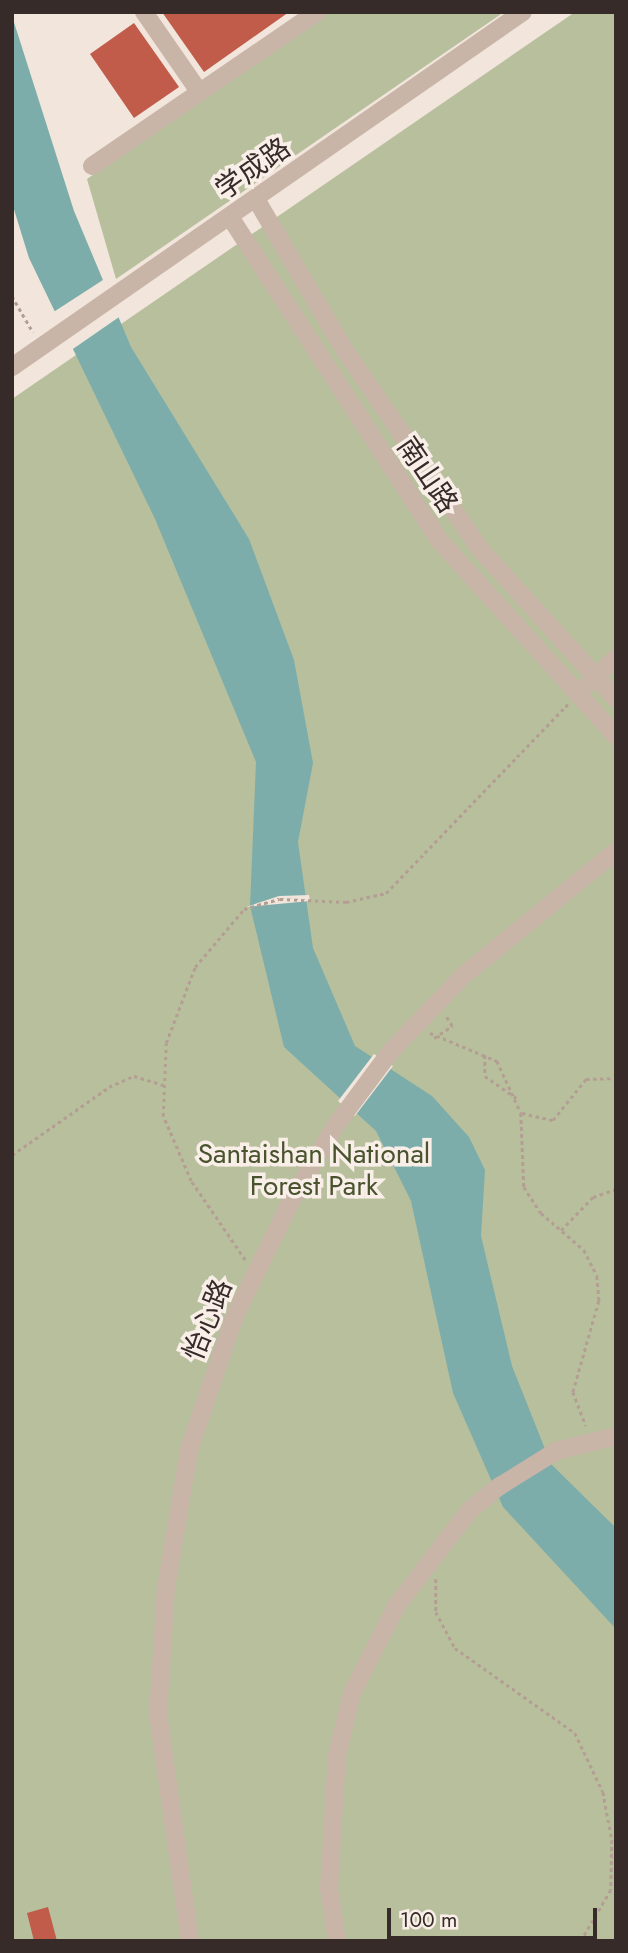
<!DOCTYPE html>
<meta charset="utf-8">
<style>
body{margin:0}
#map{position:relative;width:628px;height:1953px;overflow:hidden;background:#f1e5dc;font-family:Jost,"Noto Sans SC",sans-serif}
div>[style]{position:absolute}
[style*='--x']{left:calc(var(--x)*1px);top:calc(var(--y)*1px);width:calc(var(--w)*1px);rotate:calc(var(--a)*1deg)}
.green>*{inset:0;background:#b7bf9d}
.water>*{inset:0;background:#7cadaa}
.pier>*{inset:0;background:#f1e5dc}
.building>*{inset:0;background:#c15b4a}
.path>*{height:2.5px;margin-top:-1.25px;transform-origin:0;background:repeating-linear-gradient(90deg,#b49e93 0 3.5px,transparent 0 7px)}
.minor>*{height:18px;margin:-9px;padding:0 9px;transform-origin:9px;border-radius:9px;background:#c9b4a8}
span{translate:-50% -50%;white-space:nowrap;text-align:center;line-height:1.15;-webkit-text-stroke:7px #f9efe8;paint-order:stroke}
.street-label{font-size:28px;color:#362b28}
.park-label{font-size:28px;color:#49532d}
.frame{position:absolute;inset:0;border:14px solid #362b28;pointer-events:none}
.scale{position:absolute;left:387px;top:1908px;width:210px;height:32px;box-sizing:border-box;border:4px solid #362b28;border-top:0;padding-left:9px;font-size:21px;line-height:24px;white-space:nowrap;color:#362b28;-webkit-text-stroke:5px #f9efe8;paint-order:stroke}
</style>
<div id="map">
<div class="green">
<i style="clip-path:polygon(329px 12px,504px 12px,116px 279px,87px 179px)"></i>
<i style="clip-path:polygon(575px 12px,616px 12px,616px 1941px,12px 1941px,12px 399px)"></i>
</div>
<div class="water">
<i style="clip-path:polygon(12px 16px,74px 211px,131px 347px,249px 539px,294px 660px,313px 763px,298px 842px,313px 948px,355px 1046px,432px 1096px,469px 1137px,485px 1170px,481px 1236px,512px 1366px,551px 1464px,616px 1528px,616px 1629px,503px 1507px,453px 1393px,411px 1201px,376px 1131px,284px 1047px,250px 906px,256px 762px,155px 519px,29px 258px,12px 203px)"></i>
</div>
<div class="pier">
<i style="clip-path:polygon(106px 278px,122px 315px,70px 351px,52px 313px)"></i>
<i style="clip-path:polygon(309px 895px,310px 901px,246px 907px,279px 896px)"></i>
<i style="clip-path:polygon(374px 1054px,393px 1066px,355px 1116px,338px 1101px)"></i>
</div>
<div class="building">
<i style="clip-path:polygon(162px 12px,289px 12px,204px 72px)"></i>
<i style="clip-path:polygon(134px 23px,179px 87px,134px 118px,90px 54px)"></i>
<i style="clip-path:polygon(48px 1907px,57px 1941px,34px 1941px,27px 1913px)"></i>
</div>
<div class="path">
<i style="--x:12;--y:296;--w:42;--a:59.7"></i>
<i style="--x:430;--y:1033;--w:73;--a:22.7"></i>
<i style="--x:497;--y:1061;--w:57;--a:65.2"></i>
<i style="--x:521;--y:1113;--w:74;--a:87.7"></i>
<i style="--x:524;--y:1187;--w:31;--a:57"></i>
<i style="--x:541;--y:1213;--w:57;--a:40.7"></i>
<i style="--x:584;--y:1250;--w:29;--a:63"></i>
<i style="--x:597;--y:1276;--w:25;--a:85"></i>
<i style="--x:599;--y:1301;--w:95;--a:105.9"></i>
<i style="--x:573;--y:1392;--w:36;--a:69"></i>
<i style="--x:434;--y:1038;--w:22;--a:-34"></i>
<i style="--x:452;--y:1026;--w:13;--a:-122"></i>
<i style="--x:485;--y:1055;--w:21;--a:90"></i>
<i style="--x:485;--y:1076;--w:39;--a:35"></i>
<i style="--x:522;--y:1113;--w:32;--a:13"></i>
<i style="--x:553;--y:1120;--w:53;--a:-51.2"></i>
<i style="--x:586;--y:1079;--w:30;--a:-2"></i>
<i style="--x:12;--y:1155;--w:118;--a:-35"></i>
<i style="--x:109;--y:1087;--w:27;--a:-24"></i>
<i style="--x:134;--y:1076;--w:31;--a:17"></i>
<i style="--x:561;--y:1230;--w:46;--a:-45.9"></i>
<i style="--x:593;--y:1197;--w:24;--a:-19"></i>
<i style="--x:245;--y:1260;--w:96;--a:-124.4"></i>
<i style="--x:191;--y:1181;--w:71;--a:-113.3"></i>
<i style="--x:163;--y:1116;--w:73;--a:-87.6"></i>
<i style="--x:166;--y:1043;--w:81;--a:-69.1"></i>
<i style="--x:195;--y:967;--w:76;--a:-49.8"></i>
<i style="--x:244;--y:909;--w:37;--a:-16"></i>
<i style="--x:280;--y:899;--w:66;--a:2.6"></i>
<i style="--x:346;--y:902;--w:41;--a:-12.7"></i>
<i style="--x:386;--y:893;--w:262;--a:-46.1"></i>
<i style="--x:436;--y:1579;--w:33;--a:90"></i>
<i style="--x:436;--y:1612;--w:41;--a:62.2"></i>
<i style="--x:455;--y:1648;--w:147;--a:35.3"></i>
<i style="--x:575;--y:1733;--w:65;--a:64.6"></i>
<i style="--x:603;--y:1792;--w:49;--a:79.4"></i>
<i style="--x:612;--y:1840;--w:50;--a:91.1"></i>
<i style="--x:611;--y:1890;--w:59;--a:120.5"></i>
</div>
<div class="minor">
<i style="--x:144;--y:12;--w:98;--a:55.3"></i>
<i style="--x:92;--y:166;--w:273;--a:-34.4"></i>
<i style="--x:256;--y:199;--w:174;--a:59.6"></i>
<i style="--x:344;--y:349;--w:240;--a:55.8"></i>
<i style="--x:479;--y:548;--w:204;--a:47.8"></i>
<i style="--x:230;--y:217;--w:385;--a:57.1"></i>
<i style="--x:439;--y:540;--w:264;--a:47.9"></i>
<i style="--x:12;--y:367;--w:622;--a:-34.79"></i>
<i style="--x:588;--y:684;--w:38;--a:-43"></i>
<i style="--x:190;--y:1941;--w:229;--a:-98"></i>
<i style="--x:158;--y:1714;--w:126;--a:-86.4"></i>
<i style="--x:166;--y:1588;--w:140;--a:-80.5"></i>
<i style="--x:189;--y:1450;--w:139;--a:-71.2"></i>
<i style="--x:234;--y:1318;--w:130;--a:-64"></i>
<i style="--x:291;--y:1201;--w:88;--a:-59.4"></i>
<i style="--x:336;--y:1125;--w:92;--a:-53.4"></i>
<i style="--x:391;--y:1051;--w:105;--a:-46.2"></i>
<i style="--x:464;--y:975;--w:196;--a:-39.2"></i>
<i style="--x:337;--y:1941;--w:53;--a:-98.7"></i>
<i style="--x:329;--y:1889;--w:133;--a:-86.6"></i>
<i style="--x:337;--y:1756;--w:65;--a:-76.6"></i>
<i style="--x:352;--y:1693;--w:99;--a:-62.9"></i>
<i style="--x:397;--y:1605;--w:120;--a:-52.5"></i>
<i style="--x:470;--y:1510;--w:38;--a:-39"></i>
<i style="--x:500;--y:1486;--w:66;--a:-32"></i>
<i style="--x:556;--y:1451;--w:62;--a:-14"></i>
</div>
<div class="street-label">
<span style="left:253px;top:169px;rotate:-35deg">学成路</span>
<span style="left:427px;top:475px;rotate:56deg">南山路</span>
<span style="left:208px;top:1320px;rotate:-68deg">怡心路</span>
</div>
<div class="park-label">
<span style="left:314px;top:1170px">Santaishan National<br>Forest Park</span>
</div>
<div class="frame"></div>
<div class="scale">100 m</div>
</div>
